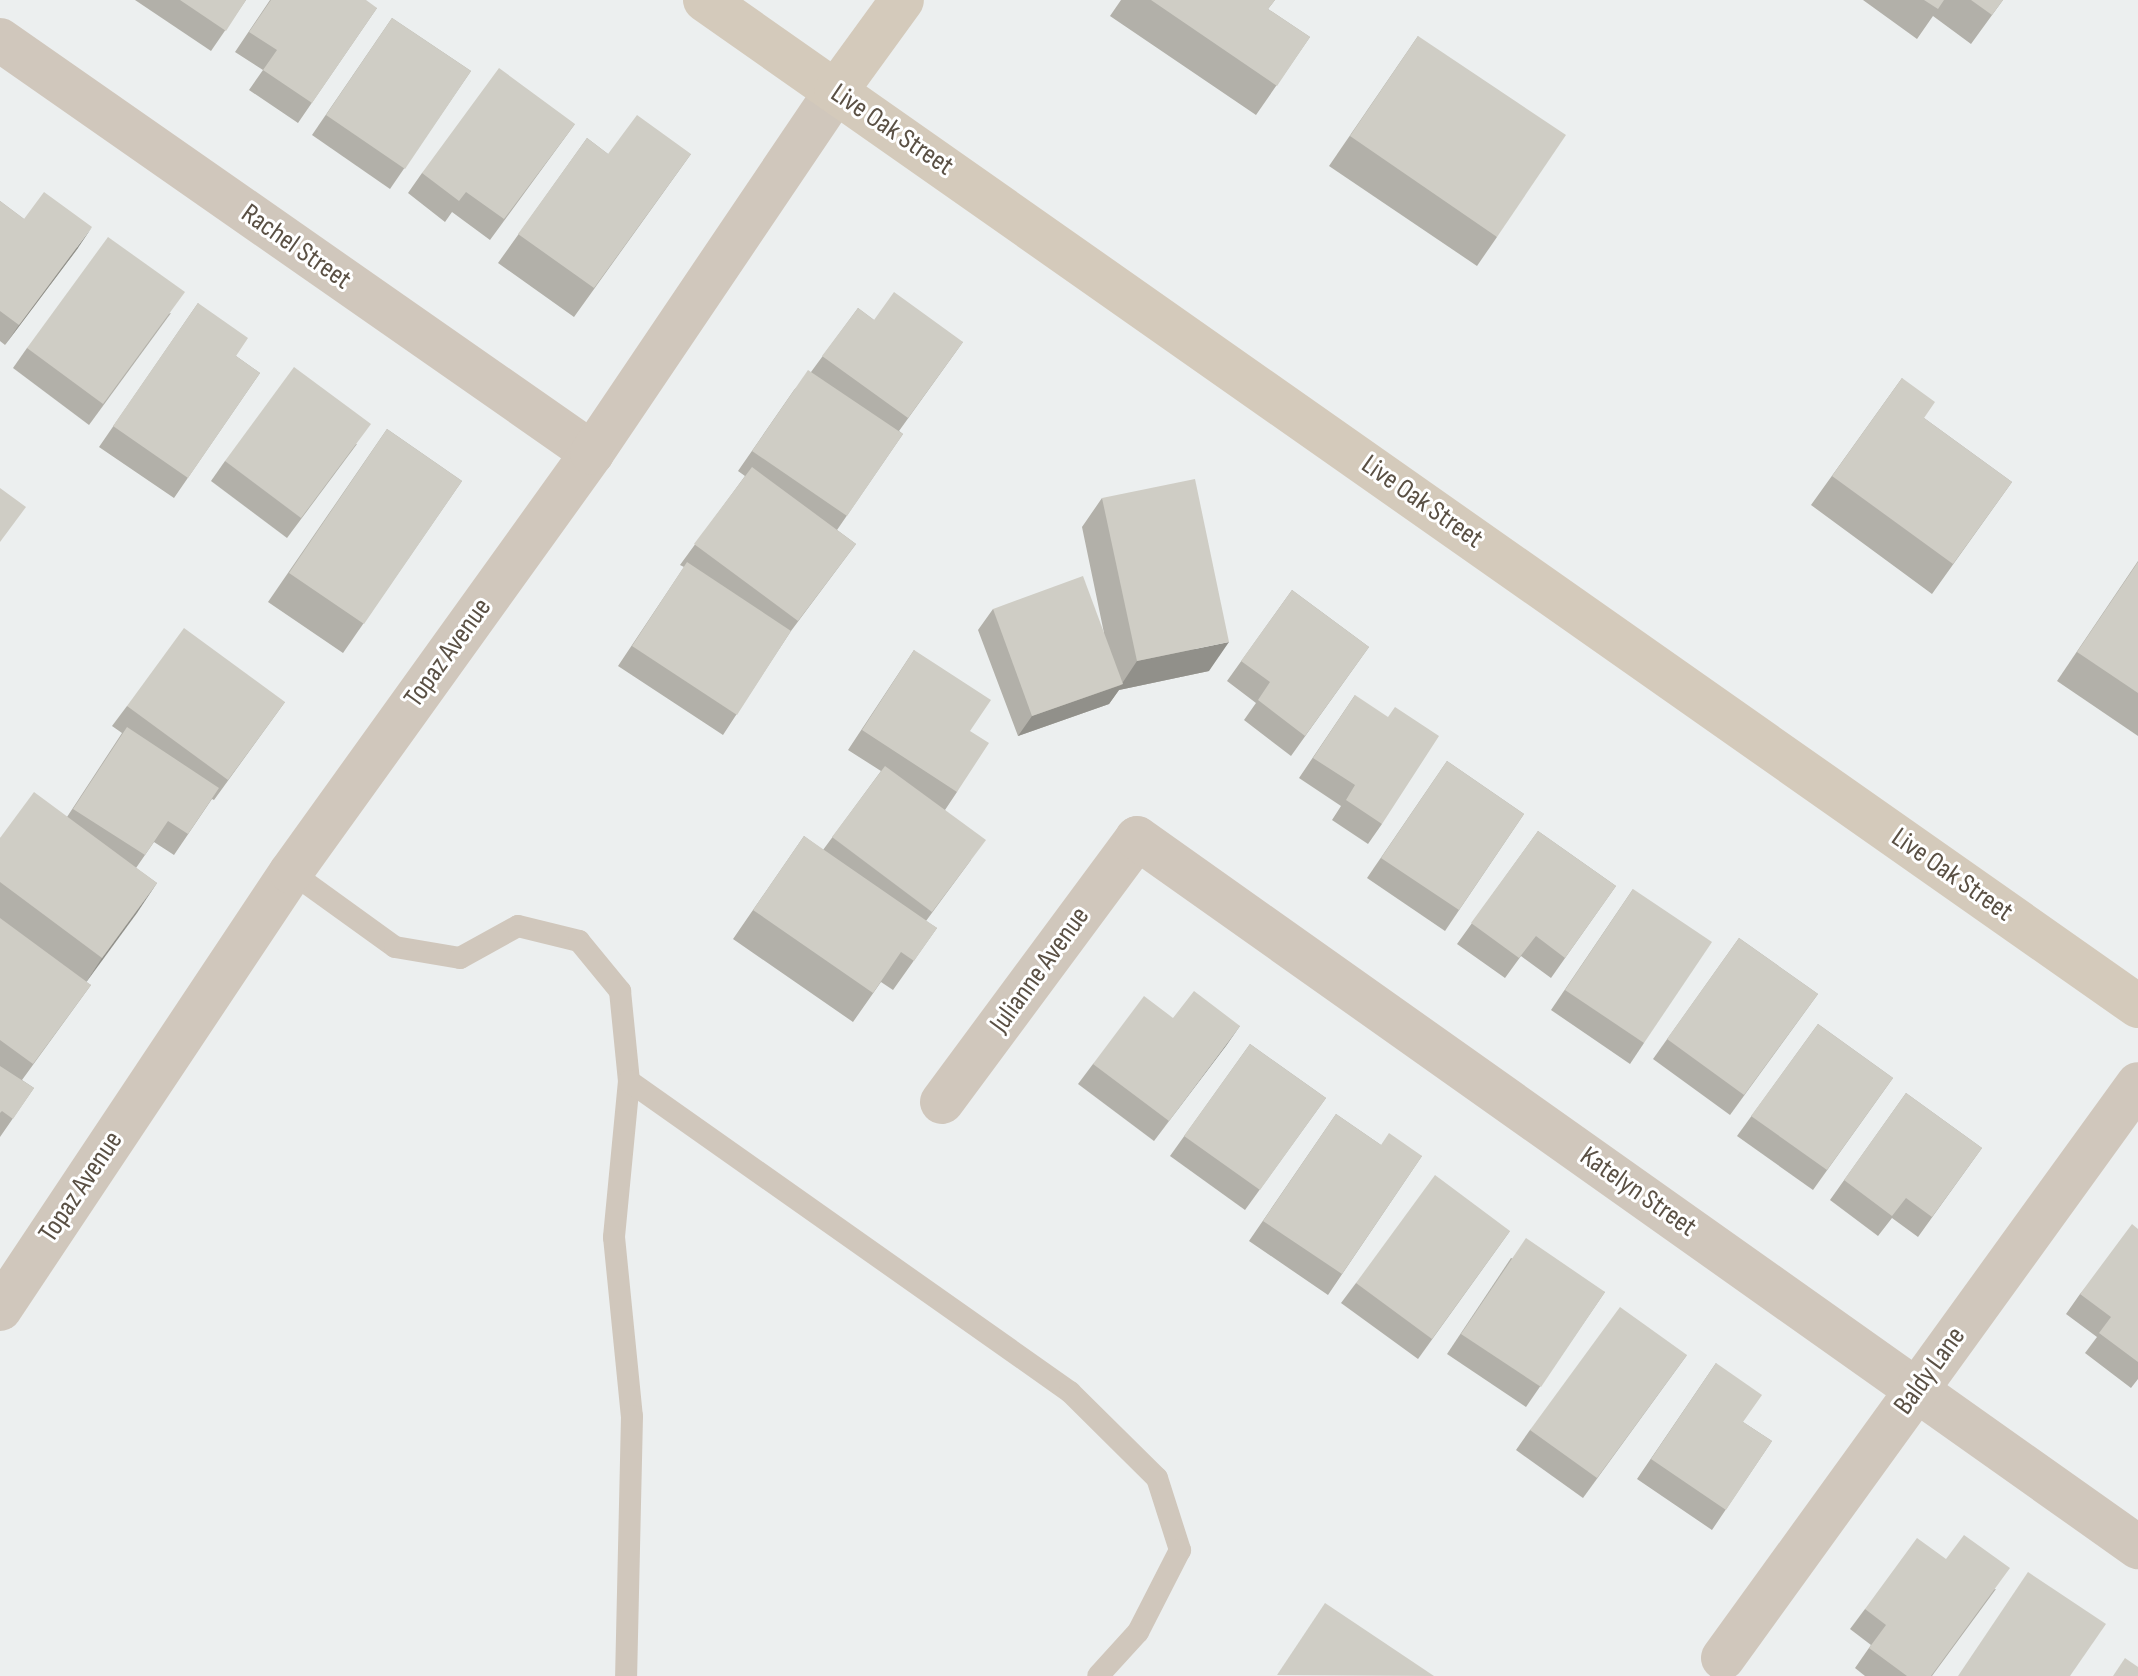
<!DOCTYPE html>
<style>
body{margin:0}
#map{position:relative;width:2138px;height:1676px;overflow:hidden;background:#ecefef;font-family:"Sofia Sans Condensed",sans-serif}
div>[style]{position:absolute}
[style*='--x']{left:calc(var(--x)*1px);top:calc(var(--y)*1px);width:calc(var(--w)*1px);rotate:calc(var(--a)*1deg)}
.lane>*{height:22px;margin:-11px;padding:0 11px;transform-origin:11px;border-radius:11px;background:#d0c7bc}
.street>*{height:44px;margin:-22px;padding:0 22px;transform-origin:22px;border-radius:22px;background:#d0c7bc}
.secondary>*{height:44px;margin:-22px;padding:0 22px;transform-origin:22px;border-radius:22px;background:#d4cabb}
.wall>*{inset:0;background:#b2b0a9}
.shaded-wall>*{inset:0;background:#91908a}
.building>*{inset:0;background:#cfcdc5}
span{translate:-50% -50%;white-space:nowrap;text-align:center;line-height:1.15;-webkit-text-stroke:6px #fff;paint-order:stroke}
.street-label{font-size:28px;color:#5a5044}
</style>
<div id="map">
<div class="lane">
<i style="--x:291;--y:872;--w:128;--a:35.8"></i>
<i style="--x:395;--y:947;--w:66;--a:9.6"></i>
<i style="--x:460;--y:958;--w:66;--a:-28.9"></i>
<i style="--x:518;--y:926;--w:63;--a:13.8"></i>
<i style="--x:579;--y:941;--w:65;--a:50.6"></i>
<i style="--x:620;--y:991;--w:90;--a:84.3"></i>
<i style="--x:629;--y:1081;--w:157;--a:95.5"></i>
<i style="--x:614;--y:1237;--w:180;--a:84.3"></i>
<i style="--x:632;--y:1416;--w:260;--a:91.3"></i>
<i style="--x:629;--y:1081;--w:540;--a:35.19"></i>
<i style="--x:1070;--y:1392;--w:122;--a:44.7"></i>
<i style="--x:1157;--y:1478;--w:76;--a:72.3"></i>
<i style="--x:1180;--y:1550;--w:92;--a:117.1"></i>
<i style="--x:1138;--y:1632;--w:59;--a:132.3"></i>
</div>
<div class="street">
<i style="--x:0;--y:40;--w:722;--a:34.9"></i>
<i style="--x:942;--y:1102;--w:328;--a:-53.5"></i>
<i style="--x:1137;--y:838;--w:1227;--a:35.31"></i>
<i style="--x:0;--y:1309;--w:525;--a:-56.34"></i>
<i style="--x:291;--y:872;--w:516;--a:-54.31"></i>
<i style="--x:592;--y:453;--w:437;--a:-56"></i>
<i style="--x:1723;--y:1658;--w:708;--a:-54.13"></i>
</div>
<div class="secondary">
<i style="--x:705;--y:0;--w:1751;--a:35.07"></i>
<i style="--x:836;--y:91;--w:112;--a:-54"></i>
</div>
<div class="wall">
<i style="clip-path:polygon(135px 0,246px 0,211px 51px)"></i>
<i style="clip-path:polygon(270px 0,377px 8px,298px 123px,249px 90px,263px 70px,235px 52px)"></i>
<i style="clip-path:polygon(1121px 0,1275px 0,1268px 9px,1310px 37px,1256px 115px,1110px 16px)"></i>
<i style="clip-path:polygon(1863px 0,2003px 0,1971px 44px,1933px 16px,1917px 39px)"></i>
<i style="clip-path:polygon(392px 18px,471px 71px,390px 189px,312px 135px)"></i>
<i style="clip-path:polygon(1418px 36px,1497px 237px,1477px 266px,1329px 166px)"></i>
<i style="clip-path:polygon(575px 124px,490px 240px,452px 212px,445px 222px,408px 193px,422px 173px)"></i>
<i style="clip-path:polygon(587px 138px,608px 154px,691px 154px,574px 317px,498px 263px)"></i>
<i style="clip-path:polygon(0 201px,24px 219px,78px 248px,5px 345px,0 341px)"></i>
<i style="clip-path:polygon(198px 303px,236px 356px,260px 373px,174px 498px,99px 447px)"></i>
<i style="clip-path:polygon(858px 308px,874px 320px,963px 342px,899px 431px,903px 434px,837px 530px,856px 544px,791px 631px,723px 735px,618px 666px,684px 567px,680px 565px,745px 476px,738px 471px,794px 390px,811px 372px)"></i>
<i style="clip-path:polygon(171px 313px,89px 425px,13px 368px,27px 348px)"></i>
<i style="clip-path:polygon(1902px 378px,1924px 418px,2012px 482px,1932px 594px,1811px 505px)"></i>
<i style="clip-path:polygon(387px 429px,462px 481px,343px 653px,268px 602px)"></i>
<i style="clip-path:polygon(357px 444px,287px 538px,211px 481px,225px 461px)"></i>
<i style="clip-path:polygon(1102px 498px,1209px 671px,1119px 690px,1109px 704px,1018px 736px,978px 630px,993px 609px,1104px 633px,1082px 527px)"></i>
<i style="clip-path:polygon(2138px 561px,2138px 736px,2057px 681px)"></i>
<i style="clip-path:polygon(1292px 590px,1369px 647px,1291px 756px,1244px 720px,1256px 703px,1227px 681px)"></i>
<i style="clip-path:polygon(914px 650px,970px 731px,957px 792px,945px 810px,971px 860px,926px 921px,937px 928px,893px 990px,881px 982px,853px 1022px,733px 939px,804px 836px,823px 850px,881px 771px,848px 750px)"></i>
<i style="clip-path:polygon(1355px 695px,1382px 824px,1368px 844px,1332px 820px,1341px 806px,1299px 778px)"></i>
<i style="clip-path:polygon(285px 702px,214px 800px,212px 799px,174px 855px,154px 842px,136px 868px,157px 883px,86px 982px,91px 985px,22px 1080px,34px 1088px,0 1137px,0 838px,67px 817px,122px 733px,112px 726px,127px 706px)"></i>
<i style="clip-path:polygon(1447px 761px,1524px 814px,1445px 931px,1367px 878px)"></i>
<i style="clip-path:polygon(1538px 831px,1616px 886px,1551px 978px,1521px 956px,1505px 978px,1457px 944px)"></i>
<i style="clip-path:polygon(1633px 889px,1644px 1043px,1630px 1064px,1551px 1010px)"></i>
<i style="clip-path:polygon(1739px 938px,1818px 994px,1730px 1115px,1653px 1059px)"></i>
<i style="clip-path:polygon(1173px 1018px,1240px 1026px,1154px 1141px,1078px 1084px,1093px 1064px)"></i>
<i style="clip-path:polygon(1818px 1024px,1893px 1078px,1813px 1190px,1737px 1136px)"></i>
<i style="clip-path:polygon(1250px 1044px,1326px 1098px,1245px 1210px,1170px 1156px)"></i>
<i style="clip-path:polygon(1906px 1093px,1982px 1148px,1918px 1237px,1892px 1218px,1878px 1236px,1830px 1200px)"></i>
<i style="clip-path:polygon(1336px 1114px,1381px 1145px,1422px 1156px,1328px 1295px,1249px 1241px)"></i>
<i style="clip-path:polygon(2138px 1229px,2138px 1379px,2131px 1388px,2085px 1353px,2097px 1337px,2066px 1314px,2080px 1294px)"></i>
<i style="clip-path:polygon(1510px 1231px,1418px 1359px,1341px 1303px,1356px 1283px)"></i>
<i style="clip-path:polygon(1511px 1258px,1605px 1292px,1526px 1407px,1447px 1354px)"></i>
<i style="clip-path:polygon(1687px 1355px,1583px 1498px,1516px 1450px,1530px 1430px)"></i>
<i style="clip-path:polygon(1716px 1363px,1743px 1422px,1772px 1441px,1712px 1530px,1637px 1479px)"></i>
<i style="clip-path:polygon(1996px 1589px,1932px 1676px,1865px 1676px,1855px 1668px,1871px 1645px,1850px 1629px,1865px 1609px)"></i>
</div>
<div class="shaded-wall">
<i style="clip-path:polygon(92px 227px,78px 248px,5px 345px,19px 325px)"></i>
<i style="clip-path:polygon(1229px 642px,1209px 671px,1119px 690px,1109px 704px,1018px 736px,1032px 716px,1121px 685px,1137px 661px)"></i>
<i style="clip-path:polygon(157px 883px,137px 913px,82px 988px,102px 958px)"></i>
<i style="clip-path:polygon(1240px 1026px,1226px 1046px,1154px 1141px,1169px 1121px)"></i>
</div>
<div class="building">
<i style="clip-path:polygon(180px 0,246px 0,226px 31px)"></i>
<i style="clip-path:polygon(271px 0,366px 0,377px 8px,312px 103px,263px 70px,277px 50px,249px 32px)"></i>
<i style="clip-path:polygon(1151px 0,1275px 0,1268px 9px,1310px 37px,1277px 86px)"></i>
<i style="clip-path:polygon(1924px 0,1944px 0,1938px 9px)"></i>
<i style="clip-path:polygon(1971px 0,2003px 0,1992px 15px)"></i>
<i style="clip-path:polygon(392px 18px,471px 71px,405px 169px,326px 115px)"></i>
<i style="clip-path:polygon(1418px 36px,1566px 135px,1497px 237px,1350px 136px)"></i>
<i style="clip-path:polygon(499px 68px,575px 124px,504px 219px,466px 192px,459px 201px,422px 173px)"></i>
<i style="clip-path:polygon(637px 115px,691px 154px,594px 288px,518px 234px,587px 138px,608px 154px)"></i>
<i style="clip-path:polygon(44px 192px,92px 227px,19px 325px,0 311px,0 201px,24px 219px)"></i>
<i style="clip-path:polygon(108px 237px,185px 292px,103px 404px,27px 348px)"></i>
<i style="clip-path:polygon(894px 292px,963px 342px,908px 418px,822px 356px,858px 308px,874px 320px)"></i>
<i style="clip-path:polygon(198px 303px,248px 338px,236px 356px,260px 373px,188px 478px,113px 426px)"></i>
<i style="clip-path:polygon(294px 367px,371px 424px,301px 518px,225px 461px)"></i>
<i style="clip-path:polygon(808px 370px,903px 434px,847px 516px,752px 451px)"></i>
<i style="clip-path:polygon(1902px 378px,1935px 402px,1924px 418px,2012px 482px,1953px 564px,1832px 476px)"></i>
<i style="clip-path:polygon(387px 429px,462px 481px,364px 624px,289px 573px)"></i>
<i style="clip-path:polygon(752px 467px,856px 544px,798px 621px,694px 544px)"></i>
<i style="clip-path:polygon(1195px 479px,1229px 642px,1137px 661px,1102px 498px)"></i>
<i style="clip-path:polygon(0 488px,26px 507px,0 542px)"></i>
<i style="clip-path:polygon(687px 562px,791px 631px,737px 715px,632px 646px)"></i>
<i style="clip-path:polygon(2138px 562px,2138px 693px,2077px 652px)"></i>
<i style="clip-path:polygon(1083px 576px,1123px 684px,1032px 716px,993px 609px)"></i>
<i style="clip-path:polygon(1292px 590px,1369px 647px,1305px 736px,1258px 700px,1270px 682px,1241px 661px)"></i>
<i style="clip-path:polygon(184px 628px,285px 702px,228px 780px,127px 706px)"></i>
<i style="clip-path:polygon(914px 650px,991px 700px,970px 731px,989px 743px,957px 792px,862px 730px)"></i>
<i style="clip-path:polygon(1355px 695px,1388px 717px,1395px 707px,1439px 736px,1382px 824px,1346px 800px,1355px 785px,1313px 758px)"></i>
<i style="clip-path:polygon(127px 727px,219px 788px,188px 834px,168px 821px,145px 855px,73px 809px)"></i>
<i style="clip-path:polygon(1447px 761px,1524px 814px,1459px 910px,1381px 858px)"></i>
<i style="clip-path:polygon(885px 766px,986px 840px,932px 912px,832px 837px)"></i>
<i style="clip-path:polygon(34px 792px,157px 883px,102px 958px,0 882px,0 838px)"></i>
<i style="clip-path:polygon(1538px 831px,1616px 886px,1565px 958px,1536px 936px,1519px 958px,1471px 923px)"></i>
<i style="clip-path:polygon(804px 836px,937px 928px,914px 961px,901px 952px,873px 993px,753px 910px)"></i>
<i style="clip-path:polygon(1633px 889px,1712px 942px,1644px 1043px,1565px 990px)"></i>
<i style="clip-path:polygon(0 918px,91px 985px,33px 1064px,0 1040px)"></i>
<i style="clip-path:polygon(1739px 938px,1818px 994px,1744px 1095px,1667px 1039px)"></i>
<i style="clip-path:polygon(1194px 991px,1240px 1026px,1169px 1121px,1093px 1064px,1144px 996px,1173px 1018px)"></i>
<i style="clip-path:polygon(1818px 1024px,1893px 1078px,1827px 1170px,1751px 1116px)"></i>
<i style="clip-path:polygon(1250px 1044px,1326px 1098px,1260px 1190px,1184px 1136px)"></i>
<i style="clip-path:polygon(0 1066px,34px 1088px,13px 1119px,2px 1111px,0 1113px)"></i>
<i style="clip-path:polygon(1906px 1093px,1982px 1148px,1932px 1217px,1906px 1198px,1892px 1216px,1844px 1180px)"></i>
<i style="clip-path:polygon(1336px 1114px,1381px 1145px,1389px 1133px,1422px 1156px,1342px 1274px,1263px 1221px)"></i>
<i style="clip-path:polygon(1435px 1175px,1510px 1231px,1432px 1339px,1356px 1283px)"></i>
<i style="clip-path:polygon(2132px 1224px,2138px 1229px,2138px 1362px,2099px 1333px,2111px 1317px,2080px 1294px)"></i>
<i style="clip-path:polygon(1526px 1238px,1605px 1292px,1541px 1387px,1461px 1334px)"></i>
<i style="clip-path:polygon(1620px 1307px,1687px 1355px,1597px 1478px,1530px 1430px)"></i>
<i style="clip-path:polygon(1716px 1363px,1762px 1395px,1743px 1422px,1772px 1441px,1726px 1510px,1651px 1459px)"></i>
<i style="clip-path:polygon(1964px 1535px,2010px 1568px,1931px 1676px,1907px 1676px,1869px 1648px,1886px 1625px,1865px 1609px,1917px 1538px,1946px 1559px)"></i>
<i style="clip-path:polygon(2028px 1572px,2106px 1624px,2070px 1676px,1958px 1676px)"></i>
<i style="clip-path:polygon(1325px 1603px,1434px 1676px,1277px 1675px)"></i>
<i style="clip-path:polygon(2125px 1658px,2138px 1667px,2138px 1676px,2113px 1676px)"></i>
</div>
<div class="street-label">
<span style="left:892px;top:130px;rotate:34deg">Live Oak Street</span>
<span style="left:296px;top:247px;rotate:35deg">Rachel Street</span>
<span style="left:1422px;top:502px;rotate:35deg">Live Oak Street</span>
<span style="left:448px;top:653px;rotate:-54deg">Topaz Avenue</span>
<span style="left:1952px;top:875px;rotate:35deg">Live Oak Street</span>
<span style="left:1040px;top:970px;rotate:-54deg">Julianne Avenue</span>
<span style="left:81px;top:1187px;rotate:-56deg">Topaz Avenue</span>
<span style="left:1638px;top:1192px;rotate:35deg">Katelyn Street</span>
<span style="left:1930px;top:1371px;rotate:-54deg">Baldy Lane</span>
</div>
</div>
